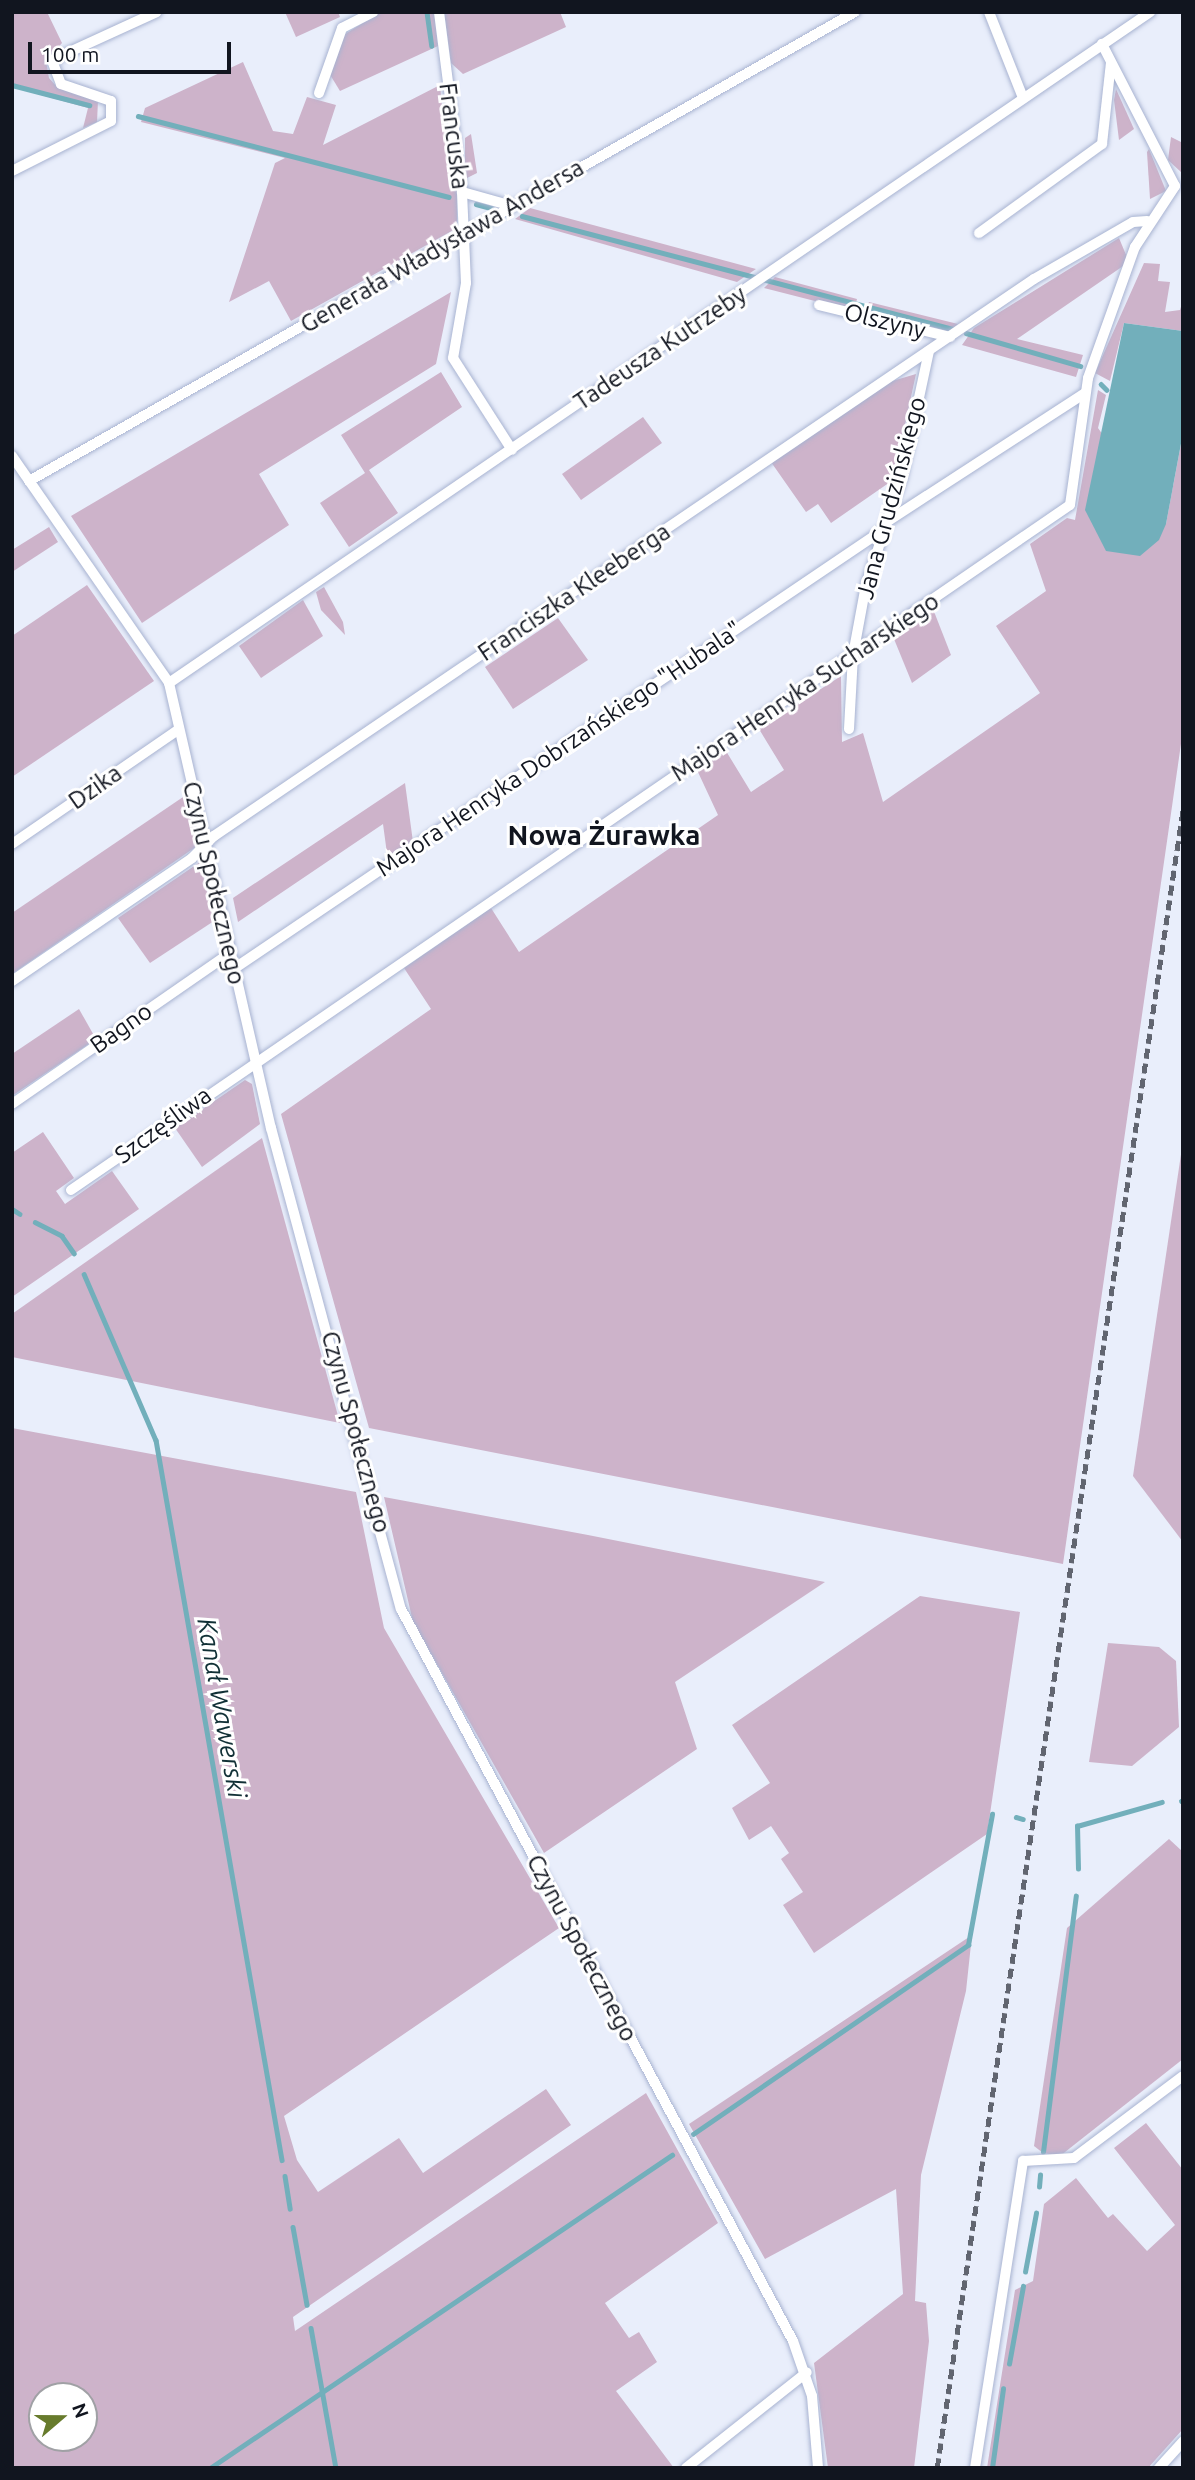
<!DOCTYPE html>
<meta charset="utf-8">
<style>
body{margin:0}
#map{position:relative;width:1195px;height:2480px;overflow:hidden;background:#e9eefb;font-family:Ubuntu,sans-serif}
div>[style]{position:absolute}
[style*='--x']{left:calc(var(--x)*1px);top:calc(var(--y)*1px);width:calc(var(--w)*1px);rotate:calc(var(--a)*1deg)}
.green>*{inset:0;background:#cdb3ca}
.water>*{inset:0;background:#72afbb}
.stream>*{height:4.5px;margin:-2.25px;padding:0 2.25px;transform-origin:2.25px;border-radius:2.25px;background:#72afbb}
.roads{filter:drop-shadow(0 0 2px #a8b3d1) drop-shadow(0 0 2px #a8b3d1)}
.minor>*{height:10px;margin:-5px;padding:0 5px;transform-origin:5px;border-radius:5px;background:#fff}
.rail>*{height:4.5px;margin-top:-2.25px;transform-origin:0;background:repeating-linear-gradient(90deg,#616570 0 10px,transparent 0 15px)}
span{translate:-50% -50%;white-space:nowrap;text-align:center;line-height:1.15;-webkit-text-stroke:6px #fff;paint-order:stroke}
.street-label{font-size:24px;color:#11151f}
.water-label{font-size:26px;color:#113036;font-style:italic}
.quarter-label{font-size:28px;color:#11151f;font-weight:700}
.frame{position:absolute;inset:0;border:14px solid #11151f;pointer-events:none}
.north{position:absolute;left:28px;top:2382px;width:70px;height:70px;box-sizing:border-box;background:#fff;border:2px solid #a0a1a5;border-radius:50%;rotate:70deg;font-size:19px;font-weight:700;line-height:28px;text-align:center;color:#11151f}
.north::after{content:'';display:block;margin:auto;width:24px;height:32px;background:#677b2c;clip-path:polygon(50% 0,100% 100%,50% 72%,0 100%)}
.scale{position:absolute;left:28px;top:42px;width:203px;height:32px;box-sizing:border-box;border:4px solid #11151f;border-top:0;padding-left:9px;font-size:21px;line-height:24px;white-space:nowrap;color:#11151f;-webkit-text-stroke:5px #fff;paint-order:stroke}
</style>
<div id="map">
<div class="green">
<i style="clip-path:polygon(12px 12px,47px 12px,62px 43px,46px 61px,49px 78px,57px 87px,98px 101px,97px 122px,83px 128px,88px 108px,12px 87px)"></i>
<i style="clip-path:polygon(285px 12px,338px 12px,340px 17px,296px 37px)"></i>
<i style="clip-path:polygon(380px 12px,434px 12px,438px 46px,340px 91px,329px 73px,339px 38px)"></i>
<i style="clip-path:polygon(444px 12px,560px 12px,566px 27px,463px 74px,451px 63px)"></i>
<i style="clip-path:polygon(243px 62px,273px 131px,293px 134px,307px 97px,336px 105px,323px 145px,440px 85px,450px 185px,457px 187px,457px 228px,291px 321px,269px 281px,229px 302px,275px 163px,285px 158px,141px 122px,145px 108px)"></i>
<i style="clip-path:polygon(1116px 89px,1134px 129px,1119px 140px,1114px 100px)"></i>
<i style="clip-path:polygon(471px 134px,477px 173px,465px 179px,465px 138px)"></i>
<i style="clip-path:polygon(1171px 137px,1183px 143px,1182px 173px,1168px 160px)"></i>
<i style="clip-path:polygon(1149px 149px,1166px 191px,1150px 199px,1147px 152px)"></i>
<i style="clip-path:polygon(530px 208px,756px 269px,737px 282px,515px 219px)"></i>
<i style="clip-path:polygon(1119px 238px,1129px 262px,1017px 339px,1083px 355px,1076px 377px,962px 345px,974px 328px)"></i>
<i style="clip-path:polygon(1144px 263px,1160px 264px,1158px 281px,1170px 282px,1165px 312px,1180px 310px,1183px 300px,1183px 331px,1124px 323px,1110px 381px,1095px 373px)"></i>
<i style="clip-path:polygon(775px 277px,857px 299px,854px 311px,764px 288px)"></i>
<i style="clip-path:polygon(451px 292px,436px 364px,259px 474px,289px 525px,142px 623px,71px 516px)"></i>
<i style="clip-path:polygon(869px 302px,958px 324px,949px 332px,866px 309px)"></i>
<i style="clip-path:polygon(441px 372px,462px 407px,369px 470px,398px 513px,349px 547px,320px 503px,365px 473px,341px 435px)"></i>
<i style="clip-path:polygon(916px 374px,893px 480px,831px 523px,818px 504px,806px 512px,771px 462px,889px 382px)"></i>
<i style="clip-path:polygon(1098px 390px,1106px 395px,1098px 428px,1166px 524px,1183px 433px,1183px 730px,1063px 1564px,369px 1428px,281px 1114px,431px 1009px,404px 968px,491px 908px,519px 952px,718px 815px,697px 770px,726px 751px,751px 792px,784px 770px,759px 729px,841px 676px,842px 742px,863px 733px,883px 802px,1040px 693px,996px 626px,1046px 591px,1030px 544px,1067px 518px,1075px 520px)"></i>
<i style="clip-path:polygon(643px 417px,662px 443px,581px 500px,562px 474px)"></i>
<i style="clip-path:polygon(49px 527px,58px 542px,12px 572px,12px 550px)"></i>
<i style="clip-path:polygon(87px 585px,154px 681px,12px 777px,12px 636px)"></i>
<i style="clip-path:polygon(324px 587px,343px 622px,345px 635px,321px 610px,316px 592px)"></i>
<i style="clip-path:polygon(303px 600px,323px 636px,261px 678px,239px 646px)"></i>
<i style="clip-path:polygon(933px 609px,951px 655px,912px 683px,894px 639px)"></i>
<i style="clip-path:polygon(558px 618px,588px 660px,513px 709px,485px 667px)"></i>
<i style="clip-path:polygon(405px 783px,413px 842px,388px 861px,383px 824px,238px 922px,233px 898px)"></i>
<i style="clip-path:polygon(186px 795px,197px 846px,12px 974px,12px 913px)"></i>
<i style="clip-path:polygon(200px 862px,214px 921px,150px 963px,118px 918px)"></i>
<i style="clip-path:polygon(79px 1009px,96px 1039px,12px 1096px,12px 1054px)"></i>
<i style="clip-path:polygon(245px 1080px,252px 1084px,260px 1124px,202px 1167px,175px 1128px)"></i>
<i style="clip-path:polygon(43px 1132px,74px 1178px,56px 1191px,65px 1204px,112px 1171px,139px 1209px,12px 1297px,12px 1153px)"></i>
<i style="clip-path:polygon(262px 1138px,340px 1423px,12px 1357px,12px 1314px)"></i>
<i style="clip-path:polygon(1183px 1141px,1183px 1542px,1133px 1476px)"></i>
<i style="clip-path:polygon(evenodd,12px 1428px,356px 1492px,384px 1628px,559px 1928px,284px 2116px,297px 2160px,318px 2192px,399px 2138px,423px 2173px,546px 2089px,571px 2125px,293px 2317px,295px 2331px,646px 2093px,718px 2223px,605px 2303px,629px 2338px,639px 2332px,657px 2362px,616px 2391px,674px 2468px,12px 2468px,12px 1428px,42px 2396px,84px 2396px,84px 2438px,42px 2438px,42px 2396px)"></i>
<i style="clip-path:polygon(384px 1497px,588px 1535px,825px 1582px,675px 1682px,697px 1749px,544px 1853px,413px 1622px)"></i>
<i style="clip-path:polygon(920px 1596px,1020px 1612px,987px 1834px,814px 1953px,783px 1905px,803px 1892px,781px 1859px,789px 1853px,771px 1826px,749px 1840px,732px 1808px,770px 1783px,732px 1725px)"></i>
<i style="clip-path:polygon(1108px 1643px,1159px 1647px,1176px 1661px,1179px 1727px,1132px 1766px,1089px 1762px)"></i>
<i style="clip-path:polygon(1169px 1839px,1183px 1852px,1183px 2059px,1060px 2156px,1043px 2153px,1034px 2146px,1067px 1928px)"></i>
<i style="clip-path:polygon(972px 1935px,966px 1991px,921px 2175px,915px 2301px,926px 2303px,929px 2341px,914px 2468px,828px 2468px,814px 2363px,903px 2294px,896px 2189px,765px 2259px,689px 2124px)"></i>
<i style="clip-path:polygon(1146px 2123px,1183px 2170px,1183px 2429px,1148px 2468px,987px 2468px,1015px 2290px,1033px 2281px,1044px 2204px,1076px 2178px,1108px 2218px,1113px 2214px,1147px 2251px,1175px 2225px,1114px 2148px)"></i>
</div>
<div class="water">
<i style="clip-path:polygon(1124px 323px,1183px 331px,1183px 433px,1166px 524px,1159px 540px,1140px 556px,1106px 551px,1085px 510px)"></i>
</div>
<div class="stream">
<i style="--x:427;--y:12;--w:34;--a:82"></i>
<i style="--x:12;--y:85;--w:80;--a:14.6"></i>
<i style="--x:138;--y:116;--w:321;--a:14.6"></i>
<i style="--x:476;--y:204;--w:16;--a:15"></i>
<i style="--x:522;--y:216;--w:445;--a:14.7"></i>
<i style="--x:966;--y:333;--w:119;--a:16.1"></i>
<i style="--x:1101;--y:384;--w:8;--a:45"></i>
<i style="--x:12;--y:1209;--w:9;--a:32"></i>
<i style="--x:35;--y:1222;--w:30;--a:27"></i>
<i style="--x:62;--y:1236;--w:21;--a:55"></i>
<i style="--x:84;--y:1274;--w:181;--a:66.6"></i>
<i style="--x:156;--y:1440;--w:731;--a:80.07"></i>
<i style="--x:1181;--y:1801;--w:2;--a:-27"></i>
<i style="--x:1016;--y:1817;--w:7;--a:16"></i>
<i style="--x:1078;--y:1869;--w:43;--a:-91.3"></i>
<i style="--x:1077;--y:1826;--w:88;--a:-15.8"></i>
<i style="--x:693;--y:2134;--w:334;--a:-34.5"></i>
<i style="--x:968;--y:1945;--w:133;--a:-79.6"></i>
<i style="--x:1043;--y:2152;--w:258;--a:-82.7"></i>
<i style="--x:285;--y:2176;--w:33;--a:81"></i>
<i style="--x:1039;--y:2187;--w:12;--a:-85"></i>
<i style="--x:293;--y:2227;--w:79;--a:79.8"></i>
<i style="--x:1025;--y:2272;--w:60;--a:-79.4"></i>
<i style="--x:311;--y:2328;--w:142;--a:79.9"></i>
<i style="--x:1009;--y:2364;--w:79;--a:-79.8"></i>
<i style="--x:210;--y:2468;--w:558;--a:-34.12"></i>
<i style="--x:992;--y:2468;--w:80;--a:-82.1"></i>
</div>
<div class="roads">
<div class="minor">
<i style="--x:439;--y:12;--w:181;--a:82.7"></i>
<i style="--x:462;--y:192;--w:91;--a:87.5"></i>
<i style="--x:466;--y:283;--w:76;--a:99.8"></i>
<i style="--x:453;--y:358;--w:109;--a:57.3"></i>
<i style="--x:989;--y:12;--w:92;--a:68.4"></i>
<i style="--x:319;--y:93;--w:69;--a:-70.5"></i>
<i style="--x:342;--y:28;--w:35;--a:-27"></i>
<i style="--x:12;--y:171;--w:111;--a:-26.8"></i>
<i style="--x:111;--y:121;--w:20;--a:-90"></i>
<i style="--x:111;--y:101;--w:53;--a:-161.2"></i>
<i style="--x:61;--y:84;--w:26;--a:-111"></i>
<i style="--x:52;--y:60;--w:115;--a:-24.6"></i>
<i style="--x:462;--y:192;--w:52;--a:15.6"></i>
<i style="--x:979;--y:233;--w:152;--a:-35.9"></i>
<i style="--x:1102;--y:144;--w:81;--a:-83.7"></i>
<i style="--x:819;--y:305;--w:135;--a:13.7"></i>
<i style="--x:12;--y:456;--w:276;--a:55.3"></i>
<i style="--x:169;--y:683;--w:457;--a:77.1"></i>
<i style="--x:271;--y:1128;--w:498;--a:74.9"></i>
<i style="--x:401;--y:1609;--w:830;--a:61.83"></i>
<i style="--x:793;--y:2341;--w:58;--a:70.9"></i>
<i style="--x:812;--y:2396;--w:72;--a:85.2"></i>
<i style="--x:29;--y:481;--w:950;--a:-29.59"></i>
<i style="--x:888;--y:521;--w:235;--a:-33"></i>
<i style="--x:169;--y:683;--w:1189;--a:-34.37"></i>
<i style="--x:849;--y:729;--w:74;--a:-86.9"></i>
<i style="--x:853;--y:655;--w:71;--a:-79.5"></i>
<i style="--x:866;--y:585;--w:114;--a:-71.6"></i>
<i style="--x:902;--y:477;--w:129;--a:-77.9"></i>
<i style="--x:12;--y:844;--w:201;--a:-34.5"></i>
<i style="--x:235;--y:968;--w:782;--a:-34.06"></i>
<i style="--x:12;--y:981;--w:218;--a:-34.3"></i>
<i style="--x:192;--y:858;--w:31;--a:-45"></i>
<i style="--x:214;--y:836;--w:991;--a:-34.19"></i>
<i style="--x:1034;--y:279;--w:114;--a:-29.9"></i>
<i style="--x:1133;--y:222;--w:14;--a:-4"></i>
<i style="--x:12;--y:1104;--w:265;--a:-34.7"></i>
<i style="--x:71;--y:1190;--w:1211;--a:-34.44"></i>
<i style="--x:1070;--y:505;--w:128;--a:-81.9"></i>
<i style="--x:1088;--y:378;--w:139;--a:-70.3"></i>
<i style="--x:1135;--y:247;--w:73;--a:-56.7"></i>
<i style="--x:1175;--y:186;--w:160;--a:-117.2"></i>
<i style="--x:686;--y:2468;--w:154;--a:-38.4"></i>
<i style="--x:975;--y:2468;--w:311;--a:-81.1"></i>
<i style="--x:1023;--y:2161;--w:51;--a:-3.4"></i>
<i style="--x:1074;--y:2158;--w:136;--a:-37"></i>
<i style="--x:1159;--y:2468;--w:36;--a:-48"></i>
</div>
</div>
<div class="rail">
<i style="--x:937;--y:2468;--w:1678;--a:-81.57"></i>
</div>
<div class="street-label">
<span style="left:454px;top:136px;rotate:83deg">Francuska</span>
<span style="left:442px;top:246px;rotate:-30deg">Generała Władysława Andersa</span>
<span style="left:885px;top:321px;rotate:14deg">Olszyny</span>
<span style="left:660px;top:348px;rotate:-34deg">Tadeusza Kutrzeby</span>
<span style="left:891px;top:498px;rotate:-75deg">Jana Grudzińskiego</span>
<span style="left:574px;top:592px;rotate:-34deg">Franciszka Kleeberga</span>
<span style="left:805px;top:687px;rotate:-34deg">Majora Henryka Sucharskiego</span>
<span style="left:559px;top:749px;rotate:-34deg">Majora Henryka Dobrzańskiego "Hubala"</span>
<span style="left:95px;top:787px;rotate:-35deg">Dzika</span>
<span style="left:214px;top:883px;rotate:77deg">Czynu Społecznego</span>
<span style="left:121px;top:1028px;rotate:-35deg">Bagno</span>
<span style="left:163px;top:1125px;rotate:-36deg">Szczęśliwa</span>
<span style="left:356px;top:1432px;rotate:75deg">Czynu Społecznego</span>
<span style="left:582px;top:1948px;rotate:62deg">Czynu Społecznego</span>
</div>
<div class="water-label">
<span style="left:222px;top:1708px;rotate:80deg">Kanał Wawerski</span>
</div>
<div class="quarter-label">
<span style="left:604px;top:835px">Nowa Żurawka</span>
</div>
<div class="frame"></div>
<div class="north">N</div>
<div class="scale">100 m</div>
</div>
